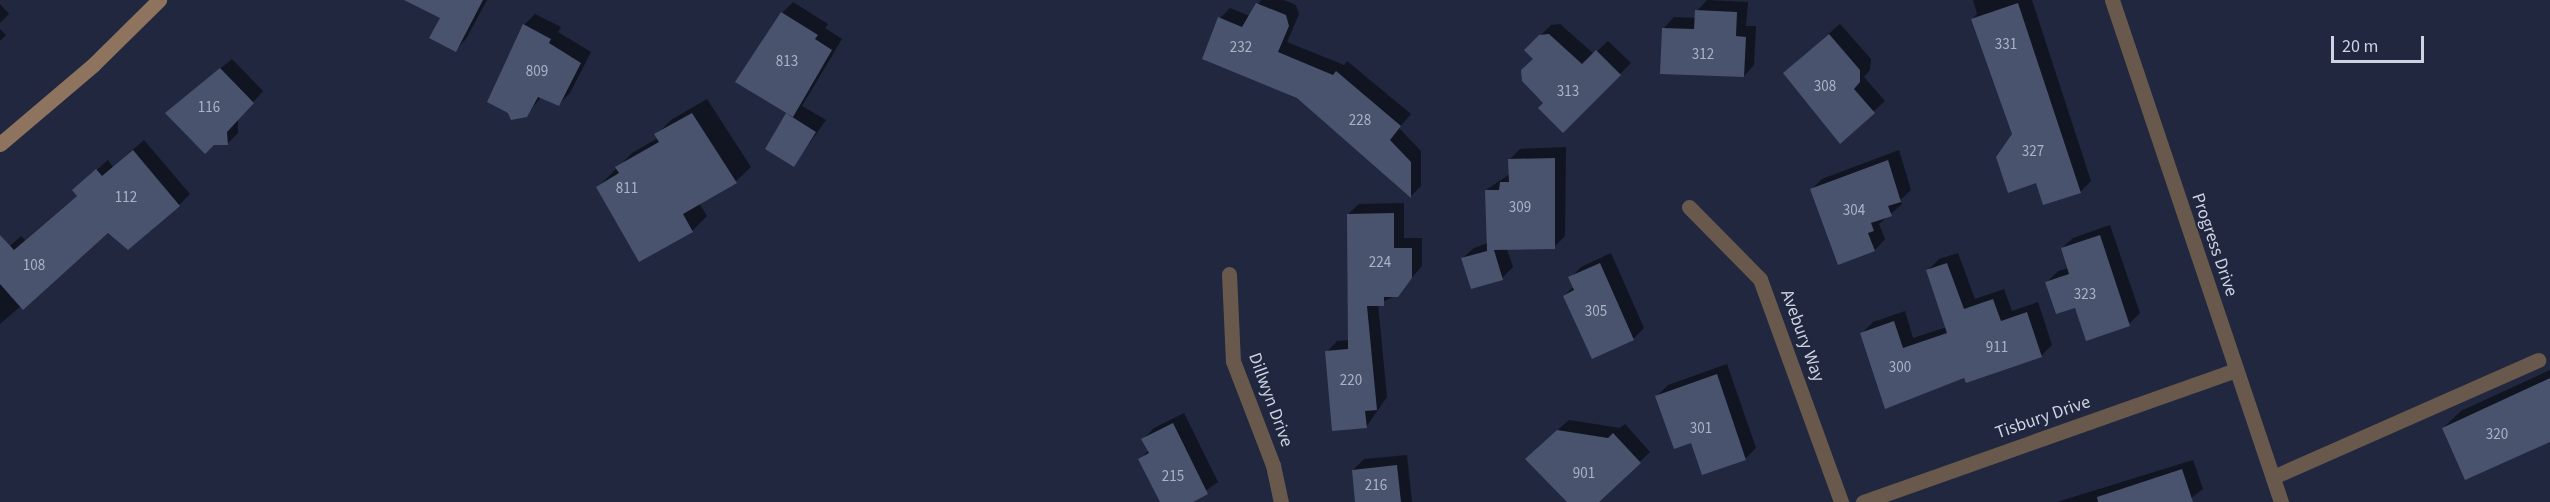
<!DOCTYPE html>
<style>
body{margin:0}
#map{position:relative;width:2550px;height:502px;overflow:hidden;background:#20273e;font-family:"Source Sans 3",sans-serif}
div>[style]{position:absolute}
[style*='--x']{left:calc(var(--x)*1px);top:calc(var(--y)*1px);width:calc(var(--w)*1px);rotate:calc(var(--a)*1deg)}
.shadow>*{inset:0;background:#0007}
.building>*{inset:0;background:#4a536e}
.lane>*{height:15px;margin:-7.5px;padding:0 7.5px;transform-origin:7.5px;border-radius:7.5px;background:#69594c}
.street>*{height:15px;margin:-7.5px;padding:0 7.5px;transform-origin:7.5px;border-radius:7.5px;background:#69594c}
.secondary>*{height:15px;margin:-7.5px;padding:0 7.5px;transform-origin:7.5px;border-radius:7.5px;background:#8e735f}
span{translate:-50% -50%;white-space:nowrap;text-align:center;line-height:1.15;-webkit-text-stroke:4.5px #20273e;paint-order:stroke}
.number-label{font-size:15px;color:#adb3c6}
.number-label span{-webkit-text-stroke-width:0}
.street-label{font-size:18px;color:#ced3e3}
.scale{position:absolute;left:2331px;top:36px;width:93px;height:27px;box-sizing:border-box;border:3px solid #ced3e3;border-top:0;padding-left:8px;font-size:18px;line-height:21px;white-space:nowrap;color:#ced3e3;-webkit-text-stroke:4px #20273e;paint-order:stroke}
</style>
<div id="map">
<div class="shadow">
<i style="clip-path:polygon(416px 0,487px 0,466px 39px,456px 50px,442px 18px)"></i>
<i style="clip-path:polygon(1261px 0,1284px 0,1296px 5px,1299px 14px,1287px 42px,1344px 65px,1347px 61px,1411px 114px,1399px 128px,1421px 151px,1421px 186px,1411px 196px,1298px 97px,1220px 18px,1230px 8px,1250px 16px)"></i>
<i style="clip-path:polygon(1707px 0,1748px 2px,1746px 26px,1756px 26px,1754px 65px,1744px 76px,1664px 28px,1674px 17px,1696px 18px,1697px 11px)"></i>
<i style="clip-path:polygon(1973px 0,2032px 0,2091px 181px,2080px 192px,2037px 182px,2014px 134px,1972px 19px,1977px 14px)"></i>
<i style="clip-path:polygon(793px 2px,828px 24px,825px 28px,842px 39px,802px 106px,826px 120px,794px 165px,782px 13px)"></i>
<i style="clip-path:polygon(0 4px,9px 14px,0 23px)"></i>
<i style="clip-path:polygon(535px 14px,561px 27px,558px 32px,591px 52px,570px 93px,559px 104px,541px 97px,526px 116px,510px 111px,524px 25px)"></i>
<i style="clip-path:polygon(1560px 24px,1594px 54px,1608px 41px,1631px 63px,1563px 131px,1545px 103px,1535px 58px,1526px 50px,1551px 25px)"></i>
<i style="clip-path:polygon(1840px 24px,1871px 59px,1870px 70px,1864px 77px,1885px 101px,1840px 142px,1796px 62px)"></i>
<i style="clip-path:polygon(0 29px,6px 35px,0 41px)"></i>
<i style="clip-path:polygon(232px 59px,263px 91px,238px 119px,238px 133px,227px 144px,214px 144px,167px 113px)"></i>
<i style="clip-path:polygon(707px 99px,751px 167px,736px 181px,699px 203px,707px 216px,692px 231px,598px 187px,632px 153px,658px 138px,656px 135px,671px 120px)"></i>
<i style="clip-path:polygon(144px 140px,190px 194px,179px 205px,108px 231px,0 324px,0 255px,21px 236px,25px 240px,78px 195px,74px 190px,108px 160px,113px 167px)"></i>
<i style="clip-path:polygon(1566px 147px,1565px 236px,1554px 247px,1507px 249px,1513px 267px,1502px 278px,1463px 258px,1474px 248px,1488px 243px,1486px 190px,1510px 174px,1509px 160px,1520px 149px)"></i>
<i style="clip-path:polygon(1899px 150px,1911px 190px,1900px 200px,1902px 204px,1879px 224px,1885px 239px,1875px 250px,1811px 190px,1822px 179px)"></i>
<i style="clip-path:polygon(1404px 203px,1404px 238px,1422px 238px,1422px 266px,1397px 295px,1378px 304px,1387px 397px,1366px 427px,1327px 352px,1337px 341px,1350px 340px,1348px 214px,1359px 204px)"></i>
<i style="clip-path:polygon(2110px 225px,2140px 313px,2129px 324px,2076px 306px,2047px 282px,2058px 271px,2069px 268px,2062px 248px,2073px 238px)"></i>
<i style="clip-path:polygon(1611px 253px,1644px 328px,1633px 339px,1564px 296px,1574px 286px,1570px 278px,1581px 267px)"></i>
<i style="clip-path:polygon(1958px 253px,1975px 299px,2004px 289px,2012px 311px,2038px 302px,2052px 345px,2042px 355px,1967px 381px,1965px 376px,1862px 333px,1873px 322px,1905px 311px,1913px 338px,1947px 327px,1928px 270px,1939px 259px)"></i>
<i style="clip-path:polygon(1727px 364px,1756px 448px,1745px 459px,1692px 441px,1657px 396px,1668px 385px)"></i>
<i style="clip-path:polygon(2550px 370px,2550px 440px,2443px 428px,2461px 411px)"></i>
<i style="clip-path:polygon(1184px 413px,1218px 482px,1190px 502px,1162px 502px,1140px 459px,1149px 450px,1143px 439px,1154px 428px)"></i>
<i style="clip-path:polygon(1569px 420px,1620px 428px,1625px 424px,1650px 452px,1597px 502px,1568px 502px,1537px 448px)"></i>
<i style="clip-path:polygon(1407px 455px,1412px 502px,1356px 502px,1353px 470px,1364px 459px)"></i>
<i style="clip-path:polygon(2193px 460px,2203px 489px,2186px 502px,2057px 502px)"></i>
</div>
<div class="building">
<i style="clip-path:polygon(404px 0,483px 0,456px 52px,429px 38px,440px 18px)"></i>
<i style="clip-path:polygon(1256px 3px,1286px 15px,1289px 26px,1278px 52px,1333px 75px,1336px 71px,1401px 126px,1390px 140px,1411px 162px,1411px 198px,1297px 98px,1202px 59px,1218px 17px,1242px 27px)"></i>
<i style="clip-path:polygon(2018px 3px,2081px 193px,2043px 205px,2036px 183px,2008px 193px,1996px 157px,2012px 134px,1971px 19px)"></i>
<i style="clip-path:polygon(1695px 10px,1737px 12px,1736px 36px,1746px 37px,1744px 77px,1660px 74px,1662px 28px,1694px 29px)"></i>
<i style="clip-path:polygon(781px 12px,818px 35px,815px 39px,832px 50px,793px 117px,735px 82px)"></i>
<i style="clip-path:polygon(523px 24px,551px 39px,549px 43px,581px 63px,559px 106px,538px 97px,527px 117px,511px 120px,508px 113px,487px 102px)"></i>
<i style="clip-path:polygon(1549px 34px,1582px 64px,1596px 50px,1621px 75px,1563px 133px,1538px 108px,1543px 103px,1522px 81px,1521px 70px,1533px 59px,1524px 50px,1539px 35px)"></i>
<i style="clip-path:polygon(1829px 34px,1860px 70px,1860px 82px,1854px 89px,1875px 113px,1840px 144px,1783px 73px)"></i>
<i style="clip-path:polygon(220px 68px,254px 103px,227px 132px,228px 145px,214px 145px,205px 154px,165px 113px)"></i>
<i style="clip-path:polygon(692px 113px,737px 183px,683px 214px,693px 232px,639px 262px,596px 187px,619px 173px,615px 167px,659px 142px,654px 134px)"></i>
<i style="clip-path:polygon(786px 113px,816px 132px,794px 167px,765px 149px)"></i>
<i style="clip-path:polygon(133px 150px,180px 206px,128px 250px,108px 233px,23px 310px,0 284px,0 235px,14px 250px,77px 196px,72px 190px,96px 169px,102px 176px)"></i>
<i style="clip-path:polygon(1555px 158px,1555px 249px,1494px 250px,1503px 280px,1471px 289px,1461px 258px,1487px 251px,1485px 190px,1499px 190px,1500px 182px,1509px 182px,1508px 159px)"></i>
<i style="clip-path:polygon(1888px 160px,1901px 202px,1888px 206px,1892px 216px,1871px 223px,1874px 231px,1868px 233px,1875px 251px,1838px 265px,1810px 189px)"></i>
<i style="clip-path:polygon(1394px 213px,1394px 248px,1412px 248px,1412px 278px,1398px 297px,1384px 297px,1384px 306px,1367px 306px,1377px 410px,1365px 411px,1367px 428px,1332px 431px,1325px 351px,1348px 349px,1347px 214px)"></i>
<i style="clip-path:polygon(2100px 235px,2130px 326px,2086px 341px,2075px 308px,2056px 314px,2045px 282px,2069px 274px,2061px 248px)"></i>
<i style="clip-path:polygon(1600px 263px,1634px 340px,1592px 359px,1563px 296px,1574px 290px,1568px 277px)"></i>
<i style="clip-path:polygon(1947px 263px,1964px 309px,1993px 299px,2001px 321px,2027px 312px,2042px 357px,1966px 383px,1964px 378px,1885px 409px,1860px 333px,1894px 321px,1903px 348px,1947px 333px,1926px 270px)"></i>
<i style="clip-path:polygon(1717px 374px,1746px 460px,1702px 475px,1691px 443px,1674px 449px,1655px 396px)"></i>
<i style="clip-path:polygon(2550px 378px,2550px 442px,2465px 480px,2442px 428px)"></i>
<i style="clip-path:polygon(1173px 423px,1208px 494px,1193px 502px,1160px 502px,1138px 459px,1149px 453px,1141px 439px)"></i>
<i style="clip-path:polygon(1557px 430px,1608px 438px,1613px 433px,1641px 463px,1599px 502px,1567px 502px,1525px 459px)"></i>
<i style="clip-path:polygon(1397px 465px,1401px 502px,1355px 502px,1352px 470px)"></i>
<i style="clip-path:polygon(2182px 469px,2193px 502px,2098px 502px,2097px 497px)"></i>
</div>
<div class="lane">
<i style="--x:2273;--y:477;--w:290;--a:-23.8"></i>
</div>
<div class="street">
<i style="--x:2112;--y:0;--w:530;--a:71.39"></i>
<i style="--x:1689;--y:207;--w:101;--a:45.4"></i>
<i style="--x:1760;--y:279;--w:237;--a:70"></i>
<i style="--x:1229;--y:274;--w:87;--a:87.4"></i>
<i style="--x:1233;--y:361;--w:111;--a:69"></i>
<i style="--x:1273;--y:465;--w:38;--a:78"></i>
<i style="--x:1863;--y:502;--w:396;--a:-19.5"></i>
</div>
<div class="secondary">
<i style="--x:0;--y:144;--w:122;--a:-40.3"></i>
<i style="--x:93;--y:65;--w:93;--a:-44.6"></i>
</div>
<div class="number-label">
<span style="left:2006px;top:45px">331</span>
<span style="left:1241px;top:48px">232</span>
<span style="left:1703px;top:55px">312</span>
<span style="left:787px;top:62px">813</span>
<span style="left:537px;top:72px">809</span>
<span style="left:1825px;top:87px">308</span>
<span style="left:1568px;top:92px">313</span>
<span style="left:209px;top:108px">116</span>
<span style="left:1360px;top:121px">228</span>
<span style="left:2033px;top:152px">327</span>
<span style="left:627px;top:189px">811</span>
<span style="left:126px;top:198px">112</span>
<span style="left:1520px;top:208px">309</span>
<span style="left:1854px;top:211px">304</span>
<span style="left:1380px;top:263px">224</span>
<span style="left:34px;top:266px">108</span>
<span style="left:2085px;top:295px">323</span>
<span style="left:1596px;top:312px">305</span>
<span style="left:1997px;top:348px">911</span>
<span style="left:1900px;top:368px">300</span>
<span style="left:1351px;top:381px">220</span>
<span style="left:1701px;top:429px">301</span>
<span style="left:2497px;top:435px">320</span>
<span style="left:1584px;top:474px">901</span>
<span style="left:1173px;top:477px">215</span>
<span style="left:1376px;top:486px">216</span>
</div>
<div class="street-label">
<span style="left:2214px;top:245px;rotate:71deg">Progress Drive</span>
<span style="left:1802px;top:336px;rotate:70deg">Avebury Way</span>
<span style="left:1270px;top:400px;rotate:70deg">Dillwyn Drive</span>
<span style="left:2043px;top:418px;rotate:-19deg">Tisbury Drive</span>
</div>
<div class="scale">20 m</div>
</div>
